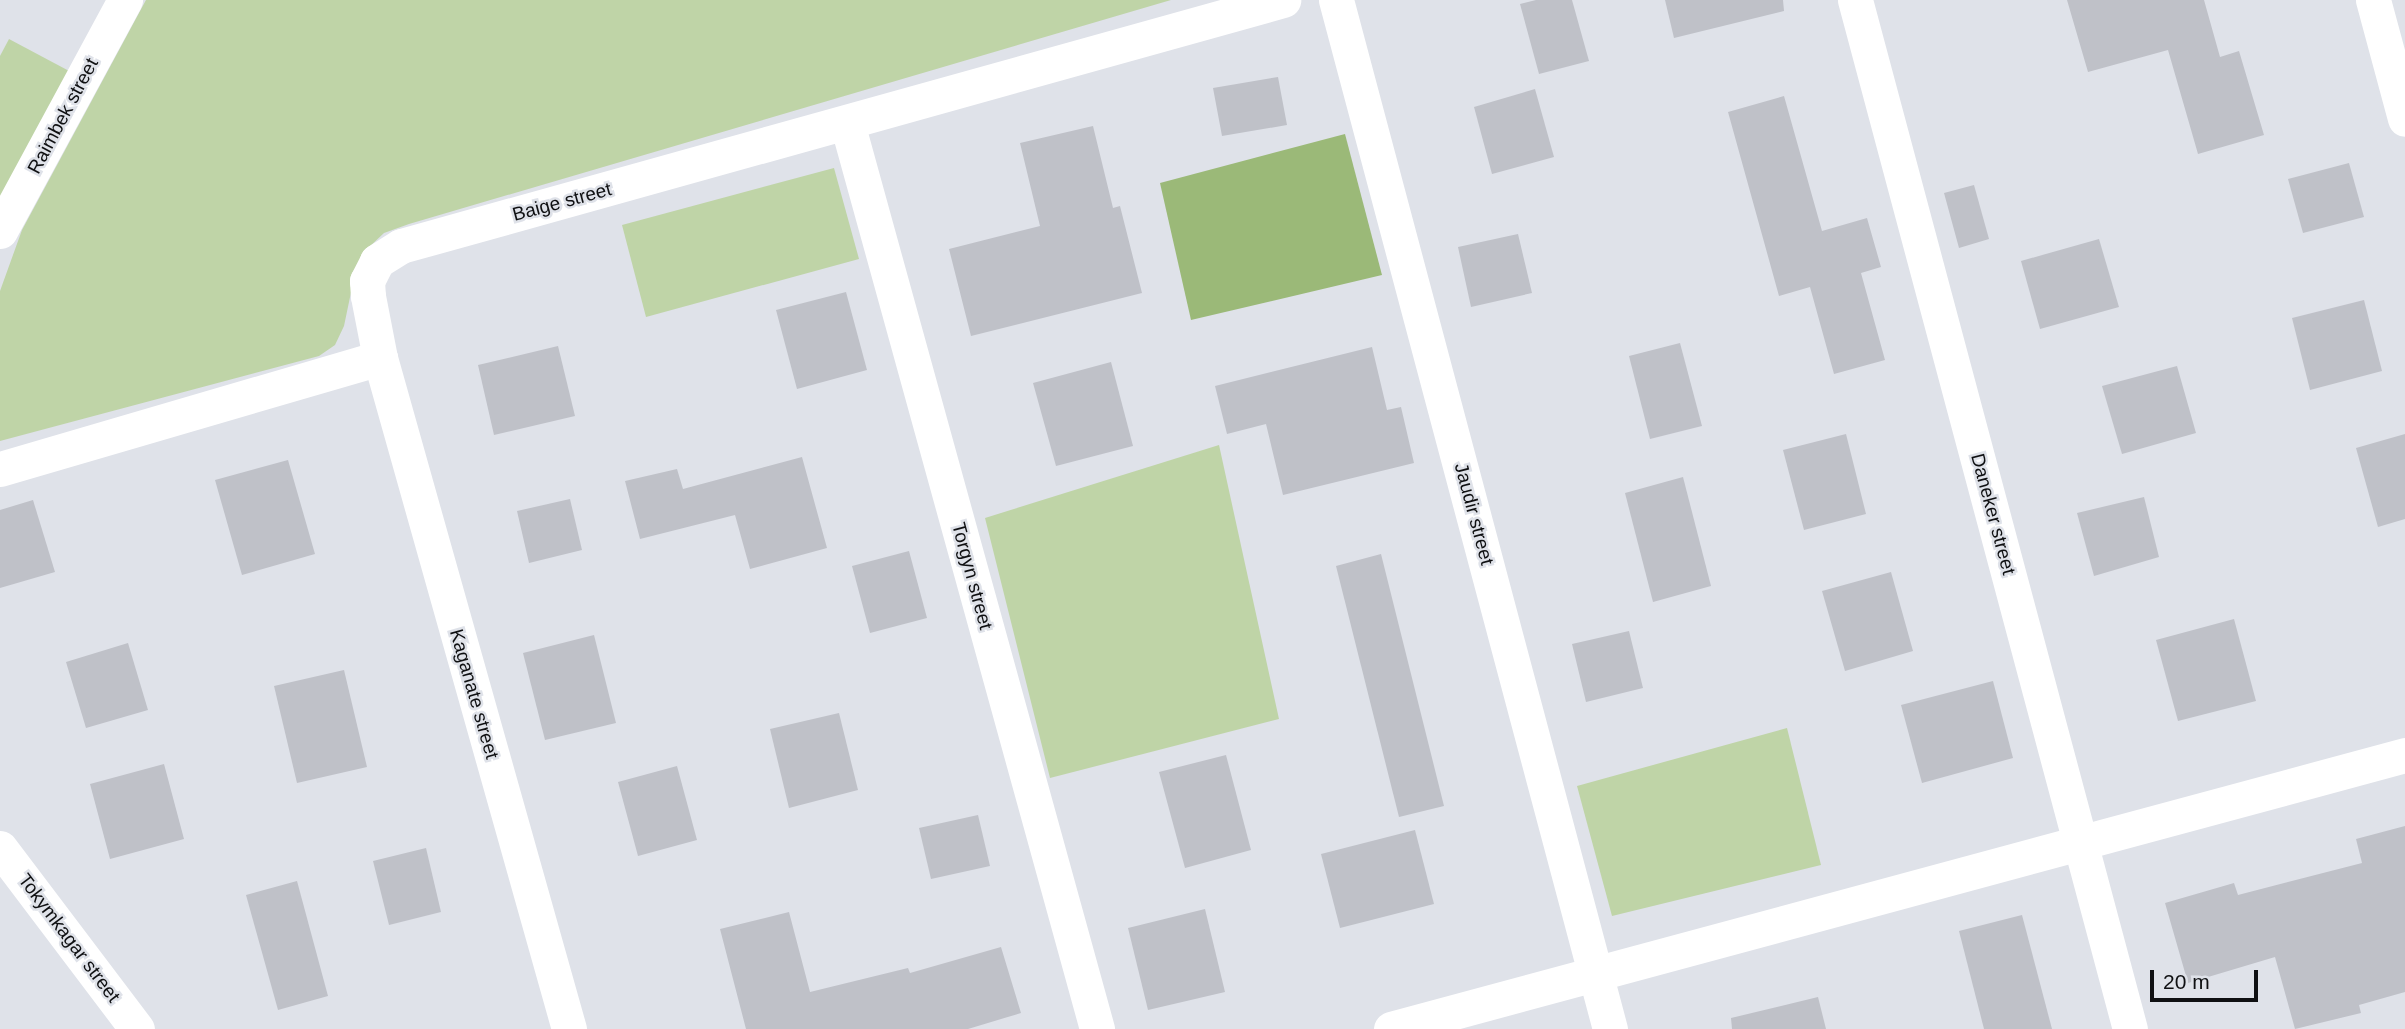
<!DOCTYPE html>
<style>
body{margin:0}
#map{position:relative;width:2405px;height:1029px;overflow:hidden;background:#dfe2e9;font-family:Arial,sans-serif}
div>[style]{position:absolute}
[style*='--x']{left:calc(var(--x)*1px);top:calc(var(--y)*1px);width:calc(var(--w)*1px);rotate:calc(var(--a)*1deg)}
.green>*{inset:0;background:#bfd4a7}
.forest>*{inset:0;background:#9bb978}
.building>*{inset:0;background:#bfc1c8}
.minor>*{height:35px;margin:-17.5px;padding:0 17.5px;transform-origin:17.5px;border-radius:17.5px;background:#fff}
span{translate:-50% -50%;white-space:nowrap;text-align:center;line-height:1.15;-webkit-text-stroke:5px #dfe2e9;paint-order:stroke}
.street-label{font-size:19px;color:#0f1012}
.scale{position:absolute;left:2150px;top:970px;width:108px;height:32px;box-sizing:border-box;border:4px solid #0f1012;border-top:0;padding-left:9px;font-size:21px;line-height:24px;white-space:nowrap;color:#0f1012;-webkit-text-stroke:5px #dfe2e9;paint-order:stroke}
</style>
<div id="map">
<div class="green">
<i style="clip-path:polygon(146px 0,1171px 0,409px 224px,384px 233px,366px 250px,354px 278px,344px 326px,335px 345px,319px 356px,0 441px,0 291px,22px 230px)"></i>
<i style="clip-path:polygon(9px 39px,71px 72px,0 200px,0 56px)"></i>
<i style="clip-path:polygon(834px 168px,859px 259px,646px 317px,622px 225px)"></i>
<i style="clip-path:polygon(1219px 445px,1279px 719px,1050px 778px,985px 518px)"></i>
<i style="clip-path:polygon(1787px 728px,1821px 865px,1612px 916px,1577px 786px)"></i>
</div>
<div class="forest">
<i style="clip-path:polygon(1345px 134px,1382px 275px,1191px 320px,1160px 183px)"></i>
</div>
<div class="building">
<i style="clip-path:polygon(1536px 0,1572px 0,1589px 61px,1539px 74px,1520px 4px)"></i>
<i style="clip-path:polygon(1665px 0,1783px 0,1784px 11px,1674px 38px)"></i>
<i style="clip-path:polygon(2067px 0,2204px 0,2220px 57px,2239px 51px,2264px 135px,2198px 154px,2168px 50px,2088px 72px)"></i>
<i style="clip-path:polygon(1278px 77px,1287px 125px,1222px 136px,1213px 88px)"></i>
<i style="clip-path:polygon(1535px 89px,1554px 157px,1492px 174px,1474px 107px)"></i>
<i style="clip-path:polygon(1784px 96px,1822px 231px,1867px 218px,1881px 267px,1861px 273px,1885px 360px,1834px 374px,1810px 287px,1779px 296px,1728px 112px)"></i>
<i style="clip-path:polygon(1093px 126px,1113px 208px,1120px 206px,1142px 293px,971px 336px,949px 249px,1040px 226px,1020px 143px)"></i>
<i style="clip-path:polygon(2349px 163px,2364px 217px,2303px 233px,2288px 179px)"></i>
<i style="clip-path:polygon(1974px 185px,1989px 239px,1959px 248px,1944px 193px)"></i>
<i style="clip-path:polygon(1518px 234px,1532px 293px,1471px 307px,1458px 247px)"></i>
<i style="clip-path:polygon(2099px 239px,2119px 307px,2040px 329px,2021px 261px)"></i>
<i style="clip-path:polygon(846px 292px,867px 370px,797px 389px,776px 310px)"></i>
<i style="clip-path:polygon(2364px 300px,2382px 371px,2310px 390px,2292px 318px)"></i>
<i style="clip-path:polygon(1680px 343px,1702px 426px,1650px 439px,1629px 356px)"></i>
<i style="clip-path:polygon(558px 346px,575px 416px,494px 435px,478px 365px)"></i>
<i style="clip-path:polygon(1372px 347px,1387px 410px,1401px 407px,1414px 463px,1283px 495px,1266px 424px,1227px 434px,1215px 386px)"></i>
<i style="clip-path:polygon(1111px 362px,1133px 446px,1056px 466px,1033px 383px)"></i>
<i style="clip-path:polygon(2177px 366px,2196px 433px,2122px 454px,2102px 386px)"></i>
<i style="clip-path:polygon(1846px 434px,1866px 514px,1804px 530px,1783px 450px)"></i>
<i style="clip-path:polygon(2405px 434px,2405px 519px,2378px 527px,2356px 448px)"></i>
<i style="clip-path:polygon(802px 457px,827px 548px,750px 569px,735px 515px,640px 539px,625px 481px,677px 469px,683px 489px)"></i>
<i style="clip-path:polygon(288px 460px,315px 554px,242px 575px,215px 480px)"></i>
<i style="clip-path:polygon(1683px 477px,1711px 586px,1653px 602px,1625px 493px)"></i>
<i style="clip-path:polygon(2144px 497px,2159px 557px,2094px 576px,2077px 513px)"></i>
<i style="clip-path:polygon(570px 499px,582px 550px,529px 563px,517px 511px)"></i>
<i style="clip-path:polygon(33px 500px,55px 572px,0 588px,0 510px)"></i>
<i style="clip-path:polygon(909px 551px,927px 618px,870px 633px,852px 566px)"></i>
<i style="clip-path:polygon(1381px 554px,1444px 806px,1399px 817px,1336px 566px)"></i>
<i style="clip-path:polygon(1891px 572px,1913px 651px,1845px 671px,1822px 591px)"></i>
<i style="clip-path:polygon(2234px 619px,2256px 701px,2178px 721px,2156px 640px)"></i>
<i style="clip-path:polygon(1629px 631px,1643px 688px,1586px 702px,1572px 644px)"></i>
<i style="clip-path:polygon(594px 635px,616px 723px,545px 740px,523px 653px)"></i>
<i style="clip-path:polygon(128px 643px,148px 710px,86px 728px,66px 662px)"></i>
<i style="clip-path:polygon(344px 670px,367px 767px,297px 783px,274px 686px)"></i>
<i style="clip-path:polygon(1993px 681px,2013px 758px,1922px 783px,1901px 705px)"></i>
<i style="clip-path:polygon(839px 713px,858px 790px,789px 808px,770px 729px)"></i>
<i style="clip-path:polygon(1226px 755px,1251px 850px,1185px 868px,1159px 772px)"></i>
<i style="clip-path:polygon(164px 764px,184px 839px,110px 859px,90px 784px)"></i>
<i style="clip-path:polygon(677px 766px,697px 840px,638px 856px,618px 782px)"></i>
<i style="clip-path:polygon(978px 815px,990px 866px,931px 879px,919px 828px)"></i>
<i style="clip-path:polygon(2405px 826px,2405px 992px,2359px 1005px,2361px 1013px,2295px 1029px,2275px 957px,2188px 983px,2165px 903px,2234px 883px,2238px 895px,2362px 863px,2356px 839px)"></i>
<i style="clip-path:polygon(1415px 830px,1434px 904px,1340px 928px,1321px 854px)"></i>
<i style="clip-path:polygon(426px 848px,441px 912px,389px 925px,373px 861px)"></i>
<i style="clip-path:polygon(297px 881px,328px 996px,278px 1010px,246px 895px)"></i>
<i style="clip-path:polygon(1205px 909px,1225px 992px,1148px 1010px,1128px 928px)"></i>
<i style="clip-path:polygon(789px 912px,810px 992px,908px 968px,910px 973px,1001px 947px,1021px 1013px,968px 1029px,746px 1029px,720px 929px)"></i>
<i style="clip-path:polygon(2022px 915px,2052px 1029px,1984px 1029px,1959px 931px)"></i>
<i style="clip-path:polygon(1818px 997px,1826px 1029px,1732px 1029px,1731px 1018px)"></i>
</div>
<div class="minor">
<i style="--x:1336;--y:0;--w:1065;--a:75.09"></i>
<i style="--x:1855;--y:0;--w:1065;--a:75.04"></i>
<i style="--x:2373;--y:0;--w:123;--a:74.9"></i>
<i style="--x:847;--y:123;--w:940;--a:74.57"></i>
<i style="--x:0;--y:231;--w:263;--a:-61.6"></i>
<i style="--x:0;--y:469;--w:396;--a:-16.3"></i>
<i style="--x:0;--y:848;--w:227;--a:52.9"></i>
<i style="--x:569;--y:1029;--w:697;--a:-105.73"></i>
<i style="--x:380;--y:358;--w:63;--a:-101"></i>
<i style="--x:368;--y:296;--w:15;--a:-94"></i>
<i style="--x:367;--y:281;--w:22;--a:-63"></i>
<i style="--x:377;--y:261;--w:28;--a:-32"></i>
<i style="--x:401;--y:246;--w:916;--a:-15.58"></i>
<i style="--x:1391;--y:1029;--w:1050;--a:-15.12"></i>
</div>
<div class="street-label">
<span style="left:63px;top:116px;rotate:-62deg">Raimbek street</span>
<span style="left:562px;top:202px;rotate:-15deg">Baige street</span>
<span style="left:1474px;top:514px;rotate:75deg">Jaudir street</span>
<span style="left:1993px;top:514px;rotate:75deg">Daneker street</span>
<span style="left:972px;top:576px;rotate:75deg">Torgyn street</span>
<span style="left:474px;top:694px;rotate:74deg">Kaganate street</span>
<span style="left:69px;top:938px;rotate:53deg">Tokymkagar street</span>
</div>
<div class="scale">20 m</div>
</div>
